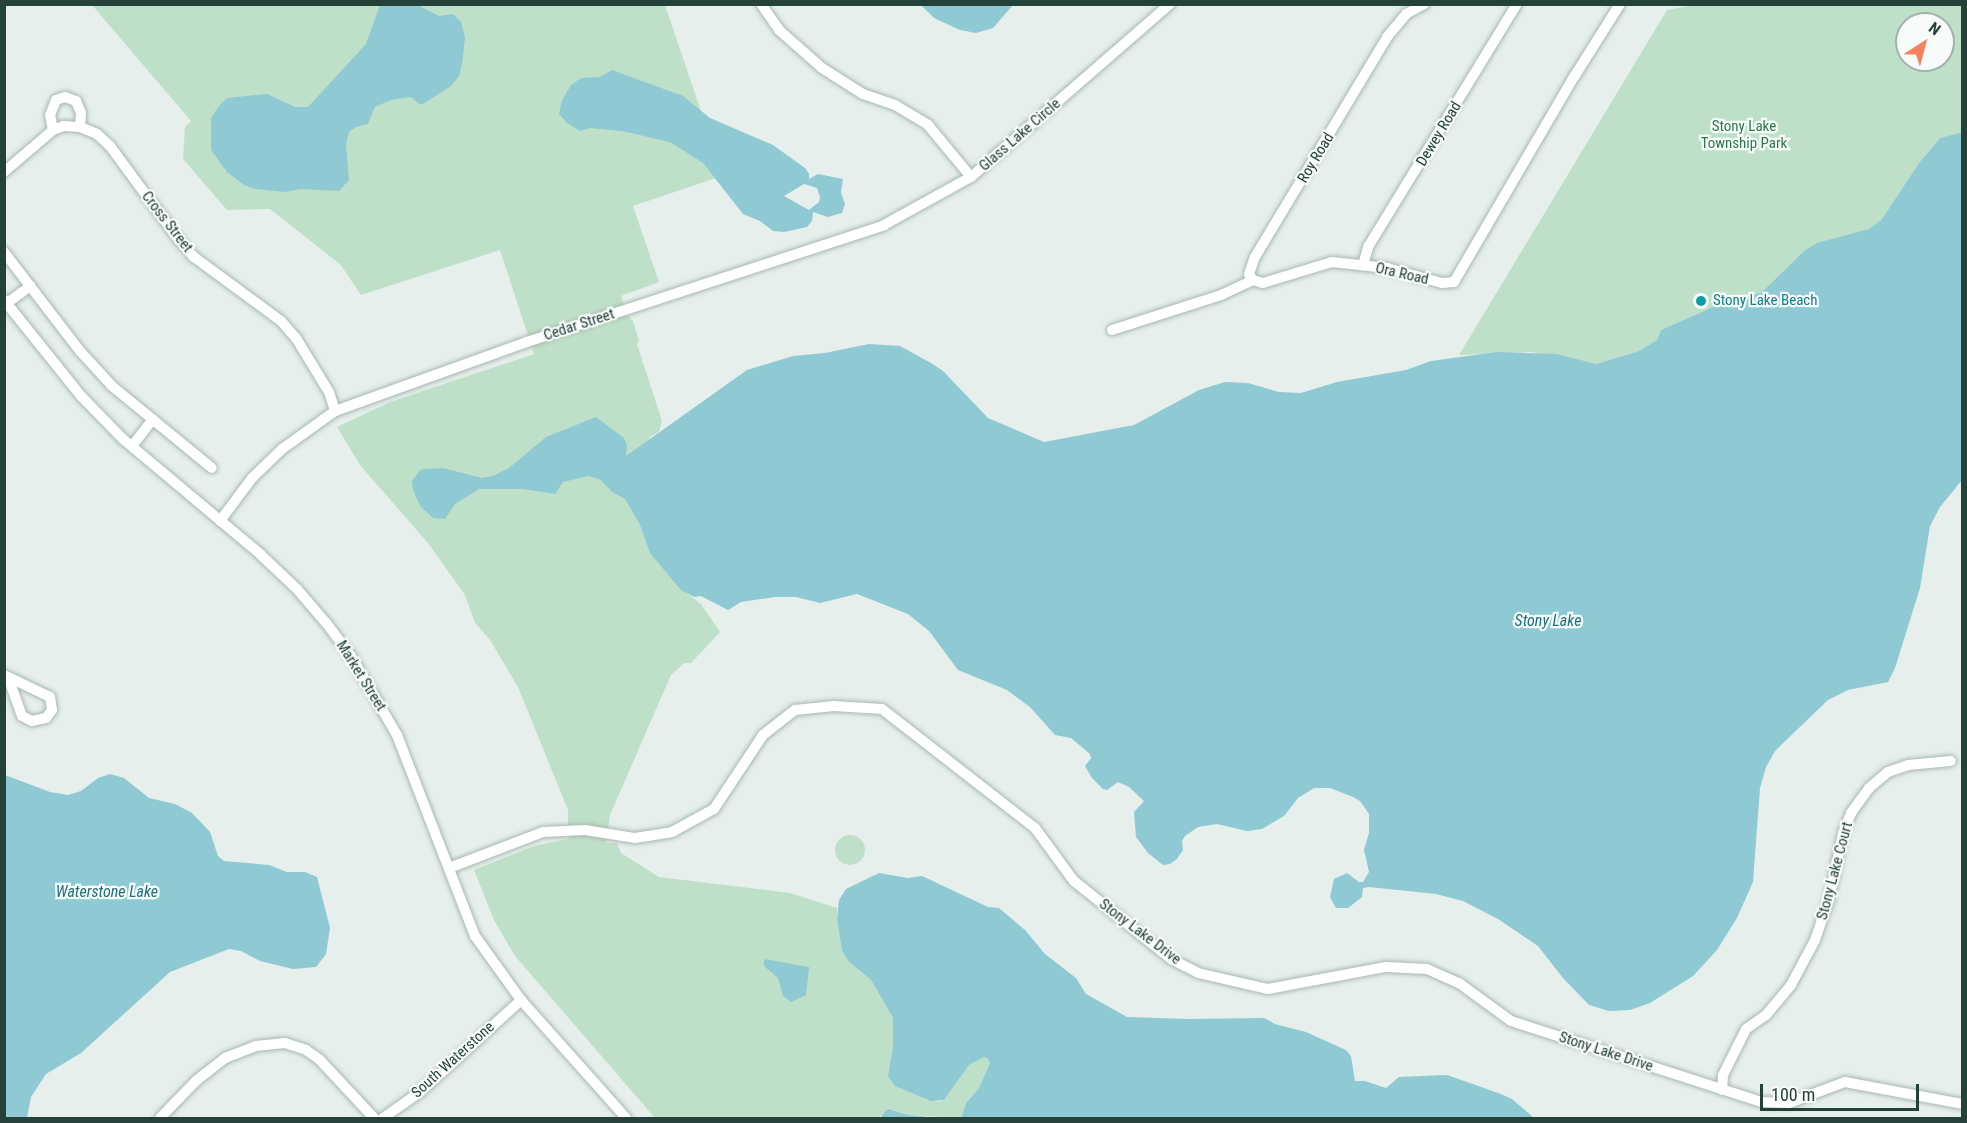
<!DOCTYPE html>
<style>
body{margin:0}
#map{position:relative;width:1967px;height:1123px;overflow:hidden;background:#e6efeb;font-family:"Roboto Condensed",sans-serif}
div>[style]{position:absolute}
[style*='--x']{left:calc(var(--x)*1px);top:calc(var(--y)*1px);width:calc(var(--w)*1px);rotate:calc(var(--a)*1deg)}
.green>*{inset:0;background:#bfe0c8}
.round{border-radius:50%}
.water>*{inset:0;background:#8ec9d4}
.roads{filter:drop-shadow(0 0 2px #a8b8b2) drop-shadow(0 0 2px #a8b8b2)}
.minor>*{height:10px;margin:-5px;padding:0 5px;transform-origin:5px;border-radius:5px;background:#fff}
.dots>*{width:16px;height:16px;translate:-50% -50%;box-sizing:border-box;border:3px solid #f7fbf9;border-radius:50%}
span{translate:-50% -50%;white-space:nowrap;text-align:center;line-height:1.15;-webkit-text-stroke:4.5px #f7fbf9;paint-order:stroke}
.park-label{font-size:15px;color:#2d7a4b}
.street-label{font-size:15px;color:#24423a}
.culture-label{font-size:15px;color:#0d838f}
.left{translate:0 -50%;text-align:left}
.water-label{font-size:16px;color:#1c6f80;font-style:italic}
.frame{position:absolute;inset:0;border:6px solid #24423a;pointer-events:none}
.north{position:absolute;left:1895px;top:12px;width:60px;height:60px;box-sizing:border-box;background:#f7fbf9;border:2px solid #a3b1ad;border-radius:50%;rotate:36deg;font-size:16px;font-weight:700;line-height:24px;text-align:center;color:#24423a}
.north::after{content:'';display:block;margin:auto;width:21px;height:27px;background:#f4845f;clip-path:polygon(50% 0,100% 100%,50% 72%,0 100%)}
.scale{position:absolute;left:1760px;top:1084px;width:159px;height:27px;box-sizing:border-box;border:3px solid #24423a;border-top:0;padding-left:8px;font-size:18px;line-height:21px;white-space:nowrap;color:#24423a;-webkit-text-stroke:4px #f7fbf9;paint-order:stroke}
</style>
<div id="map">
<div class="green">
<i style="clip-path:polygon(evenodd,1699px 4px,1962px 5px,1962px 134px,1940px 138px,1919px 163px,1882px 219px,1869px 229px,1849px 237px,1838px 237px,1805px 250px,1761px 293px,1731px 299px,1661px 330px,1657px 340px,1639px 351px,1596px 364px,1531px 352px,1459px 355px,1667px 10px,1699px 4px,1907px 24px,1943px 24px,1943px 60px,1907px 60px,1907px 24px)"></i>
<i style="clip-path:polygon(92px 5px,665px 5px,708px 132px,716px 178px,633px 206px,659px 282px,621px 296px,628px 316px,633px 321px,639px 341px,637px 344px,662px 421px,659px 432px,650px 437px,625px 499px,640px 525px,654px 557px,686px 593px,701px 604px,720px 632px,691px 663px,684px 663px,671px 675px,610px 815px,606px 843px,617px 843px,621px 853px,659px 877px,790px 893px,837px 908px,837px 919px,848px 961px,871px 980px,893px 1018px,893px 1046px,888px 1076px,900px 1088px,938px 1102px,944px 1100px,969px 1065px,984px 1057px,988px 1059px,990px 1063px,979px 1088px,966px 1103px,961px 1118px,909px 1115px,894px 1110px,880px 1116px,880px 1118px,655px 1118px,515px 956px,494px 920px,474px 870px,534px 846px,568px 839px,568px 810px,518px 687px,490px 640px,475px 623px,465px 595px,428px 543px,360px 465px,337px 427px,390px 402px,534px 354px,500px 250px,361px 295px,341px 265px,270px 209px,227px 210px,183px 159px,185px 127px,191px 121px)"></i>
<i class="round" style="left:835px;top:835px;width:30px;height:30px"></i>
</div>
<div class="water">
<i style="clip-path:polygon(380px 5px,418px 5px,439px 16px,453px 14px,461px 22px,465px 38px,462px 64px,459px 76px,451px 86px,423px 104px,419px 104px,411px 97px,391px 100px,375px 107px,368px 124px,356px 127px,349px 132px,346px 144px,349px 180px,339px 191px,300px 189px,286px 192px,255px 189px,244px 185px,227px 172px,211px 150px,211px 118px,219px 106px,227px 98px,267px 94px,295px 107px,308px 107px,366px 44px)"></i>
<i style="clip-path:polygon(921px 5px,1013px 5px,993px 28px,976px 33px,960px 30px,934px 18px)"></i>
<i style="clip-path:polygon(evenodd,612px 70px,683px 96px,710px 118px,773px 145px,805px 168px,809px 174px,809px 179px,818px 174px,843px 179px,841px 193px,845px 204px,842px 213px,828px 217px,813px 212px,812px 221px,807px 227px,784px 232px,773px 231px,760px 221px,743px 214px,703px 163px,670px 142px,622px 131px,590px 128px,580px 131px,567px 123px,559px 114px,562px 100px,571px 85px,581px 78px,600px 77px,612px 70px,804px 184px,817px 188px,820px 197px,819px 202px,809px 210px,784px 196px,804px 184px)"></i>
<i style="clip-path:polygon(1960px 133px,1962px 134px,1962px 480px,1940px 507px,1930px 526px,1920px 588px,1895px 668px,1888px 682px,1848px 690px,1828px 700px,1775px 751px,1766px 767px,1760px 788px,1753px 882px,1737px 918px,1717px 950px,1693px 976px,1650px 1003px,1630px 1010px,1609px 1011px,1589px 1005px,1563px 978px,1538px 946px,1498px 919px,1463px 901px,1436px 894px,1369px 887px,1363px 888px,1362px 897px,1348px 908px,1336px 908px,1330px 897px,1334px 879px,1347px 873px,1359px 882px,1363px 882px,1369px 872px,1364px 850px,1369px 833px,1369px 814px,1360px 801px,1353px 797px,1330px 788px,1314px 788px,1298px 798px,1284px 816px,1262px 829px,1247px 831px,1217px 824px,1198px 827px,1185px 836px,1182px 841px,1183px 850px,1177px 859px,1170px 864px,1163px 865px,1148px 853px,1136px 837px,1134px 812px,1144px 801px,1129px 787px,1118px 782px,1107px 790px,1103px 789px,1092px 778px,1085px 766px,1091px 758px,1090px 754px,1071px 738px,1055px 735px,1030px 707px,1007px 690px,958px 670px,929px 631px,908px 614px,857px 594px,820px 603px,796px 597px,775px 597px,741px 602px,728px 610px,701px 596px,694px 597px,681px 590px,650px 553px,640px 525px,625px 499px,612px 492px,601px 480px,589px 476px,563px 482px,555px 494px,523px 489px,479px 489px,455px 504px,445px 519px,433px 518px,420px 506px,413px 490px,412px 481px,420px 470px,424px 469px,443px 468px,482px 478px,493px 476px,509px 468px,546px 437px,596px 417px,624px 438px,627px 445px,626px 456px,747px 370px,793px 356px,825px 353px,869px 344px,900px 346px,931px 363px,943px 371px,988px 418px,1044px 442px,1134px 425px,1199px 390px,1225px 382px,1248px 383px,1279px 392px,1301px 393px,1337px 382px,1406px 370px,1431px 361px,1497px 352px,1557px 354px,1596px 364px,1639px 351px,1657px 340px,1661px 330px,1731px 299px,1761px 293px,1805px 250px,1817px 243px,1869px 229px,1882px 219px,1919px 163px,1940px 138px)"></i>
<i style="clip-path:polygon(110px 774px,124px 778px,149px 798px,175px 804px,192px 813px,210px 832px,218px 856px,224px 861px,269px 865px,287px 872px,305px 872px,317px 877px,330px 928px,326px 954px,316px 967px,293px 969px,260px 961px,241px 951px,229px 949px,170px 972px,81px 1053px,46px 1074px,31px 1097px,27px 1118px,5px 1118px,5px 775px,50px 792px,68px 795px,81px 791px,98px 778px)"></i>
<i style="clip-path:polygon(879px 873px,908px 878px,922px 876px,988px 907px,999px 908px,1025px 930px,1045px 954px,1076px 978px,1086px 994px,1127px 1017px,1188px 1019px,1264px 1018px,1275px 1024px,1306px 1032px,1346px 1050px,1351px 1056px,1355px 1081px,1365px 1081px,1386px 1088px,1399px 1077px,1447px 1075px,1501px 1094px,1512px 1099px,1534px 1118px,961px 1118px,966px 1103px,979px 1088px,990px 1063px,988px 1059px,984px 1057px,969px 1065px,944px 1100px,931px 1101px,895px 1086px,888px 1076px,893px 1046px,893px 1018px,871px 980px,848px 961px,842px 950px,837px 919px,839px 900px,846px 889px)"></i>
<i style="clip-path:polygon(764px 959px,809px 967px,806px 995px,791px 1002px,783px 996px,778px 978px,764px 966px)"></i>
<i style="clip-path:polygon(888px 1109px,909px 1115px,938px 1118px,880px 1118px)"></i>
</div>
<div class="roads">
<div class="minor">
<i style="--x:761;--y:4;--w:32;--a:55"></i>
<i style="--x:779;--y:30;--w:57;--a:41.5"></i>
<i style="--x:822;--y:68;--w:49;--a:32.4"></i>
<i style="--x:863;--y:94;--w:34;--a:19"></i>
<i style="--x:895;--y:105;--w:39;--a:31"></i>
<i style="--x:928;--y:125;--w:67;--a:50.4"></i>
<i style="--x:971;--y:177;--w:264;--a:-41"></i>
<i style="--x:53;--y:130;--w:15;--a:-101"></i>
<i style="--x:50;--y:115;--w:16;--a:-68"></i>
<i style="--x:56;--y:100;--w:9;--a:-18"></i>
<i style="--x:65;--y:97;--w:12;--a:20"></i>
<i style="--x:76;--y:101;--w:13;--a:67"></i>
<i style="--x:81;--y:113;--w:14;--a:94"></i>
<i style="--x:4;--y:172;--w:65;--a:-40.6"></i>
<i style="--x:53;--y:130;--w:12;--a:-20"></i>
<i style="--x:64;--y:126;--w:16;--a:4"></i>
<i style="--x:80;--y:127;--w:18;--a:22"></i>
<i style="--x:97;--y:134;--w:18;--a:43"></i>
<i style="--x:110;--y:146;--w:117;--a:53.7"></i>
<i style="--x:179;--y:240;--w:23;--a:49"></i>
<i style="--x:194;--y:257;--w:108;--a:36.3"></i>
<i style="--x:281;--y:321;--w:23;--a:49"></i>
<i style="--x:296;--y:338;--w:63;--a:58.6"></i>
<i style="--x:329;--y:392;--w:20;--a:72"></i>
<i style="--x:4;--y:252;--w:125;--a:52.5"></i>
<i style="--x:80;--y:351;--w:47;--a:47.6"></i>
<i style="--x:112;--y:386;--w:129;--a:39.4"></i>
<i style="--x:1363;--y:265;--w:19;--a:-74"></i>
<i style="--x:1368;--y:247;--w:285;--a:-58.5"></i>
<i style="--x:1253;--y:280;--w:10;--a:17"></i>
<i style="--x:1263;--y:283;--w:72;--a:-16.9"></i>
<i style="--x:1332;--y:262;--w:55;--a:6.2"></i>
<i style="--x:1387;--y:268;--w:57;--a:15.3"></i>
<i style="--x:1442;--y:283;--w:12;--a:-5"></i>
<i style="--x:1454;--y:282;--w:238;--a:-59.7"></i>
<i style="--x:1574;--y:77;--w:86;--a:-57.8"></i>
<i style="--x:1253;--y:280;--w:7;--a:-124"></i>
<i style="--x:1249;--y:274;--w:18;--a:-71"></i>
<i style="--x:1255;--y:257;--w:257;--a:-59"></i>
<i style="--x:1387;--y:37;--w:30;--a:-50"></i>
<i style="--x:1406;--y:14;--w:21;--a:-29"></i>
<i style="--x:4;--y:300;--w:123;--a:51.3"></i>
<i style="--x:81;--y:396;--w:60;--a:45.7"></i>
<i style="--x:123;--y:439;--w:180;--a:40"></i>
<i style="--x:261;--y:555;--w:50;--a:43.4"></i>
<i style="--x:297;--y:589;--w:46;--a:49.4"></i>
<i style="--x:327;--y:624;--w:40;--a:53"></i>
<i style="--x:351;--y:656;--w:91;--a:59.8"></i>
<i style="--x:397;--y:735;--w:216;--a:68.8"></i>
<i style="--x:475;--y:936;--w:79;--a:54.3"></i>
<i style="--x:521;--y:1000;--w:158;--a:48.3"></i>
<i style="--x:7;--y:303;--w:29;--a:-36"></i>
<i style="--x:1112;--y:330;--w:114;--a:-17.8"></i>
<i style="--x:1221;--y:295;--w:35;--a:-25"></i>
<i style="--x:132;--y:446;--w:34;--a:-52"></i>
<i style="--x:220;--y:521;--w:54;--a:-53.3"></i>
<i style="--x:252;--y:478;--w:42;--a:-44"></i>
<i style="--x:282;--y:449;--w:65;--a:-35.6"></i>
<i style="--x:335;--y:411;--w:204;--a:-19.8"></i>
<i style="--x:527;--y:342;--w:376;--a:-18.1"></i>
<i style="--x:884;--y:225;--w:99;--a:-28.9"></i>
<i style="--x:4;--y:675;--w:51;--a:25.6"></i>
<i style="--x:50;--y:697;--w:13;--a:81"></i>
<i style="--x:52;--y:710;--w:10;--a:127"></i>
<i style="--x:46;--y:718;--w:14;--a:168"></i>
<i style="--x:32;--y:721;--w:11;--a:-153"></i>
<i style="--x:22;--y:716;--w:41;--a:-109.7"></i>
<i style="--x:449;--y:868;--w:101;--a:-21"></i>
<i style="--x:543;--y:832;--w:42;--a:-2.7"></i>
<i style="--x:585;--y:830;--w:51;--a:9.1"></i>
<i style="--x:635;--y:838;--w:37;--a:-9"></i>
<i style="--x:672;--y:832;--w:48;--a:-28.7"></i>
<i style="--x:714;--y:809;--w:89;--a:-56.5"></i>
<i style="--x:763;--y:735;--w:41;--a:-38"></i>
<i style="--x:795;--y:710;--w:39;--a:-6"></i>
<i style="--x:834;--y:706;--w:48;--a:3.6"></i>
<i style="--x:882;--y:709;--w:194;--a:37.9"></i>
<i style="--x:1035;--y:828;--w:66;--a:53.7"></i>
<i style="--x:1074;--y:881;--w:124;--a:38.8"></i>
<i style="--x:1171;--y:959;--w:30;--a:27"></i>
<i style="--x:1198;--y:973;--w:72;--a:12.9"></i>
<i style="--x:1268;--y:989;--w:120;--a:-10.6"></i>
<i style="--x:1386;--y:967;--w:41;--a:2.8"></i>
<i style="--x:1427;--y:969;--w:35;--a:24"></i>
<i style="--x:1459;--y:983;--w:64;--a:36.2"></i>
<i style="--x:1511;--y:1021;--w:264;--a:17.9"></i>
<i style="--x:1762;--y:1102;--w:27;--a:2"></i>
<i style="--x:1789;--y:1103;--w:60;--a:-20.6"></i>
<i style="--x:1845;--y:1082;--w:119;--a:10.6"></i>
<i style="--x:1722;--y:1090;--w:15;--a:-86"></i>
<i style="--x:1723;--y:1075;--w:51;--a:-63.4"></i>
<i style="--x:1746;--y:1029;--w:24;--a:-35"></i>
<i style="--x:1766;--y:1015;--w:39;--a:-50"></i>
<i style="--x:1791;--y:985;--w:51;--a:-61.9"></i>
<i style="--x:1815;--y:940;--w:43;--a:-71.1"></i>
<i style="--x:1829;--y:899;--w:67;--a:-78"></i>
<i style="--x:1843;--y:833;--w:22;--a:-68"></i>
<i style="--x:1851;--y:813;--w:31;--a:-54"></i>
<i style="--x:1869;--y:788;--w:25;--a:-40"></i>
<i style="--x:1888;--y:772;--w:21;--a:-19"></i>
<i style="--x:1908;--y:765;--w:43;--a:-5.3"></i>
<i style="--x:160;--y:1118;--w:53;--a:-45.8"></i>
<i style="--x:197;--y:1080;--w:36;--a:-38"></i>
<i style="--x:225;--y:1058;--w:33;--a:-21"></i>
<i style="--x:256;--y:1046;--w:29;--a:-6"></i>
<i style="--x:285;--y:1043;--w:22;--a:18"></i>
<i style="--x:306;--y:1050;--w:16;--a:35"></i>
<i style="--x:319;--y:1059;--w:81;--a:47"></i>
<i style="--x:383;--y:1118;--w:45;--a:-35.1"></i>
<i style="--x:420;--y:1092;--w:137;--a:-42.3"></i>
</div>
</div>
<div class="dots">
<i style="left:1701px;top:301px;background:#0f9aa8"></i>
</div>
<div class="park-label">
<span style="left:1744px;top:135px">Stony Lake<br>Township Park</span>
</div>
<div class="street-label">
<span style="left:1439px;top:134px;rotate:-59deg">Dewey Road</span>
<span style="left:1020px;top:135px;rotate:-41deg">Glass Lake Circle</span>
<span style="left:1316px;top:158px;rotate:-59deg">Roy Road</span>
<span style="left:167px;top:222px;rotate:52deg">Cross Street</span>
<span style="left:1402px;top:274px;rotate:13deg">Ora Road</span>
<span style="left:579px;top:325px;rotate:-18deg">Cedar Street</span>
<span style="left:361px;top:676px;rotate:58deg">Market Street</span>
<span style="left:1835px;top:871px;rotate:-75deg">Stony Lake Court</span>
<span style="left:1140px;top:932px;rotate:37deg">Stony Lake Drive</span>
<span style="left:1606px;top:1052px;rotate:18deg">Stony Lake Drive</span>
<span style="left:453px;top:1060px;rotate:-42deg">South Waterstone</span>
</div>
<div class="culture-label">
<span class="left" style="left:1713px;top:301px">Stony Lake Beach</span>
</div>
<div class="water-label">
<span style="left:1548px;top:621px">Stony Lake</span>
<span style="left:107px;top:892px">Waterstone Lake</span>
</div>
<div class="frame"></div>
<div class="north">N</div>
<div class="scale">100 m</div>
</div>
